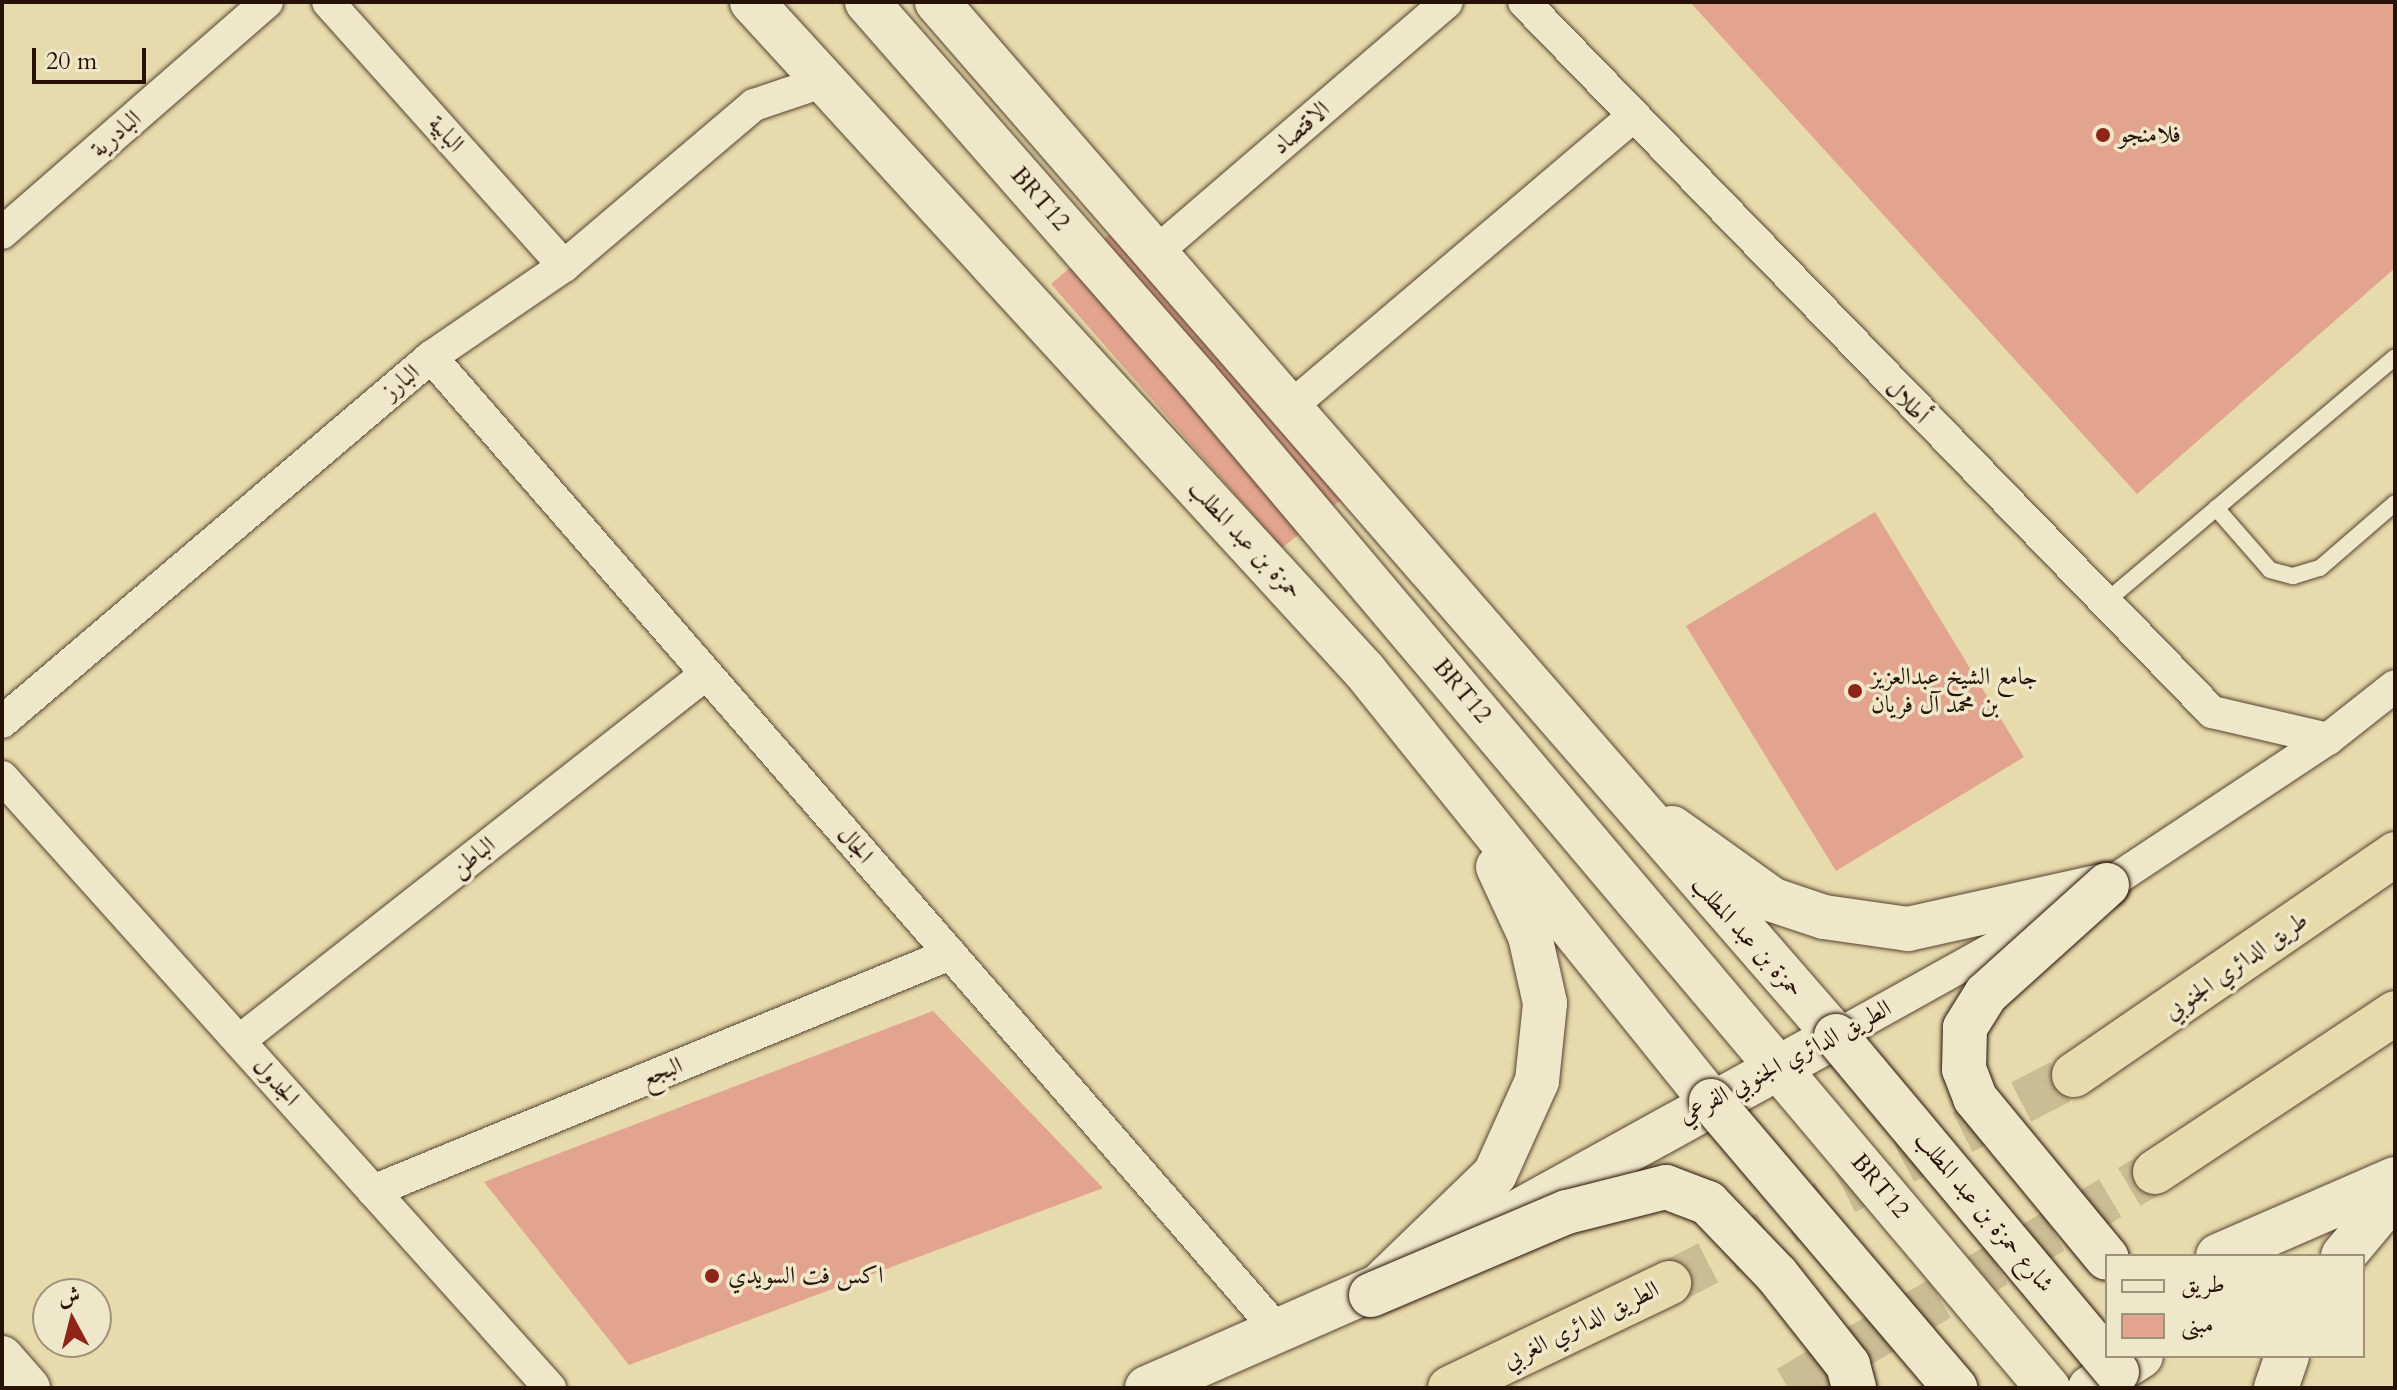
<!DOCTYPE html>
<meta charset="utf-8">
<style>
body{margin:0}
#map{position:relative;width:2397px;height:1390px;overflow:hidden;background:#e7daac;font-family:Cardo,Amiri,serif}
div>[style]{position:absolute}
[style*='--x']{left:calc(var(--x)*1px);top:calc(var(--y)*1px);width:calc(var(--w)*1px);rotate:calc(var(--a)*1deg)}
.building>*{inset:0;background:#e2a48e}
.motorway-tunnel>*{height:44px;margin-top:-22px;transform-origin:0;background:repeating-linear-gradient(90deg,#cabc93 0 44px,transparent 0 66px)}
.roads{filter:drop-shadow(0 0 2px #564430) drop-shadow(0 0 2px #564430)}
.service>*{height:16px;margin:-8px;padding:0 8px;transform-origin:8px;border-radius:8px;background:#efe7c9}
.minor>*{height:32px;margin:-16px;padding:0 16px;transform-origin:16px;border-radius:16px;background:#efe7c9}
.tertiary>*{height:42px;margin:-21px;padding:0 21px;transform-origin:21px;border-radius:21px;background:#efe7c9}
.secondary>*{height:44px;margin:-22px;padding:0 22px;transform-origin:22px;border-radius:22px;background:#efe7c9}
.motorway>*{height:44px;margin:-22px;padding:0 22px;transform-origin:22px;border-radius:22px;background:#e7daac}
.bridges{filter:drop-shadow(0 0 2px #261207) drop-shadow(0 0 2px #261207)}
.secondary-bridge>*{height:44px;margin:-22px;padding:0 22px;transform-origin:22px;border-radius:22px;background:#efe7c9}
.dots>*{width:22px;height:22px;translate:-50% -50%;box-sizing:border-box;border:4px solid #efe7c9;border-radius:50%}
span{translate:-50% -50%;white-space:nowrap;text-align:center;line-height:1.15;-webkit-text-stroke:7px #efe7c9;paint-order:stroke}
.street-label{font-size:24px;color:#261207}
.poi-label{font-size:24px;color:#261207}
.left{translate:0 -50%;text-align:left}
.frame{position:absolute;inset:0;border:4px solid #261207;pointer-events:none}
.legend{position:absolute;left:2105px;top:1254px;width:260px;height:104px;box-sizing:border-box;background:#efe7c9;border:2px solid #9f927b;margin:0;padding:10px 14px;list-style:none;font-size:24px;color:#261207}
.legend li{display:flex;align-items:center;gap:16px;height:40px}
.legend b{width:40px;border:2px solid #9f927b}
.north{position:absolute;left:32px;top:1278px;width:80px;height:80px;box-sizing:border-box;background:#efe7c9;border:2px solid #9f927b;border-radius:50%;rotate:353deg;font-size:22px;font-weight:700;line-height:32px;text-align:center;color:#261207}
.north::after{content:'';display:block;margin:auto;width:28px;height:36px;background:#8f2418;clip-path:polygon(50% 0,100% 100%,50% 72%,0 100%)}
.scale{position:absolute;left:32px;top:48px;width:114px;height:36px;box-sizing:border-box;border:4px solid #261207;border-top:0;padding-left:10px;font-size:24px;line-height:28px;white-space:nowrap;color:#261207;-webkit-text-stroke:6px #efe7c9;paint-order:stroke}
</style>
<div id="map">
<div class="building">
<i style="clip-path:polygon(1690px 2px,2395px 2px,2395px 268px,2137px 494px)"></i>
<i style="clip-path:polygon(1118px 227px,1348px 494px,1282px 548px,1051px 284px)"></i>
<i style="clip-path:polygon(1875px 512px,2024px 757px,1836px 871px,1686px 626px)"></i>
<i style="clip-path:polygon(933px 1011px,1103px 1188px,629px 1365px,484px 1182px)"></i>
</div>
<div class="motorway-tunnel">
<i style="--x:1669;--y:1283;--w:455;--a:-27.2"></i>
<i style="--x:1788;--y:1388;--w:426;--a:-30.5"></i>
</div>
<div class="roads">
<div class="service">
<i style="--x:2216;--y:508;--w:82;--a:48.9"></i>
<i style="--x:2270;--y:570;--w:24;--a:15"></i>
<i style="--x:2293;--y:576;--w:28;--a:-17"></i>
<i style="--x:2320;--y:568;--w:99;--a:-40.9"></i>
<i style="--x:2103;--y:604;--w:382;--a:-40.2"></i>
</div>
<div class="minor">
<i style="--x:328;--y:2;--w:354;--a:48.2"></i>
<i style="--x:1524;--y:2;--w:989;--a:45.9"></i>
<i style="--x:2212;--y:712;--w:119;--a:13.1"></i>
<i style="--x:2;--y:233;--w:352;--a:-41.1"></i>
<i style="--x:1154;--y:254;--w:386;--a:-40.7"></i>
<i style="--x:431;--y:357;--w:1294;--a:48.98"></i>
<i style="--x:1289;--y:408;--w:451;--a:-40.3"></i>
<i style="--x:2;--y:722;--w:563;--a:-40.39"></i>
<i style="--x:431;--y:357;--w:161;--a:-34.4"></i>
<i style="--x:564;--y:266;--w:249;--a:-40.3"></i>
<i style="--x:754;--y:105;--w:75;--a:-18.7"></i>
<i style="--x:2;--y:777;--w:821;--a:48.11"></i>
<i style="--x:1836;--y:1036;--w:310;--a:-29.1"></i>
<i style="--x:2107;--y:885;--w:265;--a:-33.5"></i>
<i style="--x:2328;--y:739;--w:85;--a:-38.3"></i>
<i style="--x:239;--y:1041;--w:594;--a:-38.16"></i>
<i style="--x:373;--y:1191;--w:624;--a:-22.33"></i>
</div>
<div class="tertiary">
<i style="--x:2;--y:1357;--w:41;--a:48.9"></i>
</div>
<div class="secondary">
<i style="--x:752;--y:2;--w:906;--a:47.51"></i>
<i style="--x:1364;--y:670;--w:553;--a:51.16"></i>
<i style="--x:867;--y:2;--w:502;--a:48.79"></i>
<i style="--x:1198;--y:380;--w:1319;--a:49.86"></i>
<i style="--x:937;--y:2;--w:1370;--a:49"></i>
<i style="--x:1836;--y:1036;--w:408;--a:151.1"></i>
<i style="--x:1672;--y:828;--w:124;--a:35.5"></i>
<i style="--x:1773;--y:900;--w:54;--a:18.4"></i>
<i style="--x:1824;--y:917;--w:85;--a:8.1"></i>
<i style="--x:1908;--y:929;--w:204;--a:-12.5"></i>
<i style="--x:2218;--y:1256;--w:193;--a:-23.5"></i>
<i style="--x:2343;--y:1256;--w:81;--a:-50"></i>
<i style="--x:1376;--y:1289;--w:165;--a:-44"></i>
<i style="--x:1495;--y:1174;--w:102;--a:-65.7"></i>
<i style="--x:1537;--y:1081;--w:78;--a:-84.1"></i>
<i style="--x:1545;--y:1003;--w:69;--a:-102.6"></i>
<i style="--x:1530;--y:936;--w:76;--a:-114.9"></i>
<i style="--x:1147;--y:1388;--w:282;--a:-23.7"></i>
<i style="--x:2090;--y:1388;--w:60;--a:-32.1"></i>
<i style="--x:2276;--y:1388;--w:34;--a:-71"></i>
</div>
<div class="motorway">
<i style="--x:2074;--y:1075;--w:390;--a:-34.5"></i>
<i style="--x:2155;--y:1172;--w:288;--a:-33.5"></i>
<i style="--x:1450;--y:1388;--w:243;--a:-25.6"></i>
</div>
</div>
<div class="bridges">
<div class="secondary-bridge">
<i style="--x:2107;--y:885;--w:163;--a:138"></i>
<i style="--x:1986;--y:994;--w:40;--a:122"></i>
<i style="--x:1965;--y:1028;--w:41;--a:91.4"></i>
<i style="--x:1964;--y:1069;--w:31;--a:69"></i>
<i style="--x:1975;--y:1098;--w:207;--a:50.5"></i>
<i style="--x:1836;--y:1036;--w:438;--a:50.1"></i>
<i style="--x:1711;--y:1101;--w:377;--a:49.6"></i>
<i style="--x:1371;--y:1295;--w:213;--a:-23"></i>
<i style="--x:1567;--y:1212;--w:102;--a:-14.2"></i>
<i style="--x:1666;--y:1187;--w:45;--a:20.9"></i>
<i style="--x:1708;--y:1203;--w:100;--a:46.2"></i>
<i style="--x:1777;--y:1275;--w:115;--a:51.7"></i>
<i style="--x:1848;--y:1365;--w:24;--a:75"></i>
</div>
</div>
<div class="dots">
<i style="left:2103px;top:135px;background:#8f2418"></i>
<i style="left:1855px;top:691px;background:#8f2418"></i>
<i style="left:712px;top:1276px;background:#8f2418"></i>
</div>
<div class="street-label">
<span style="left:1301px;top:128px;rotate:-41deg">الاقتصاد</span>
<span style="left:116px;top:134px;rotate:-41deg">البادرية</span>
<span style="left:446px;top:134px;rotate:48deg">البابية</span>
<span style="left:1040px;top:199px;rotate:49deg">BRT12</span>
<span style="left:401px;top:382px;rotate:-40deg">البارز</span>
<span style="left:1907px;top:402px;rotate:46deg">أطلال</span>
<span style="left:1245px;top:540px;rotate:47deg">حمزة بن عبد المطلب</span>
<span style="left:1462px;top:691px;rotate:50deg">BRT12</span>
<span style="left:855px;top:845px;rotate:49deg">الجال</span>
<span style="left:473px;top:857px;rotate:-38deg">الباطن</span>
<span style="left:1747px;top:937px;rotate:48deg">حمزة بن عبد المطلب</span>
<span style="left:2236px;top:966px;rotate:-35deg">طريق الدائري الجنوبي</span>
<span style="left:1785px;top:1062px;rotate:-28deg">الطريق الدائري الجنوبي الفرعي</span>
<span style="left:662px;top:1072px;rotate:-22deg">البجع</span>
<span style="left:276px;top:1082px;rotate:48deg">الجدول</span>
<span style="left:1880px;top:1186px;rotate:50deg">BRT12</span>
<span style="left:1984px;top:1212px;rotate:50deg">شارع حمزة بن عبد المطلب</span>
<span style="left:1581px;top:1325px;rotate:-26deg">الطريق الدائري الغربي</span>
</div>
<div class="poi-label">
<span class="left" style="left:2119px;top:135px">فلامنجو</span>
<span class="left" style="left:1871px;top:691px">جامع الشيخ عبدالعزيز<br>بن محمد آل فريان</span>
<span class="left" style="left:728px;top:1276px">اكس فت السويدي</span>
</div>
<div class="frame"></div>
<ul class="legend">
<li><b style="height:10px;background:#efe7c9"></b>طريق</li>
<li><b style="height:22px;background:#e2a48e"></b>مبنى</li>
</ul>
<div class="north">ش</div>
<div class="scale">20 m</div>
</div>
